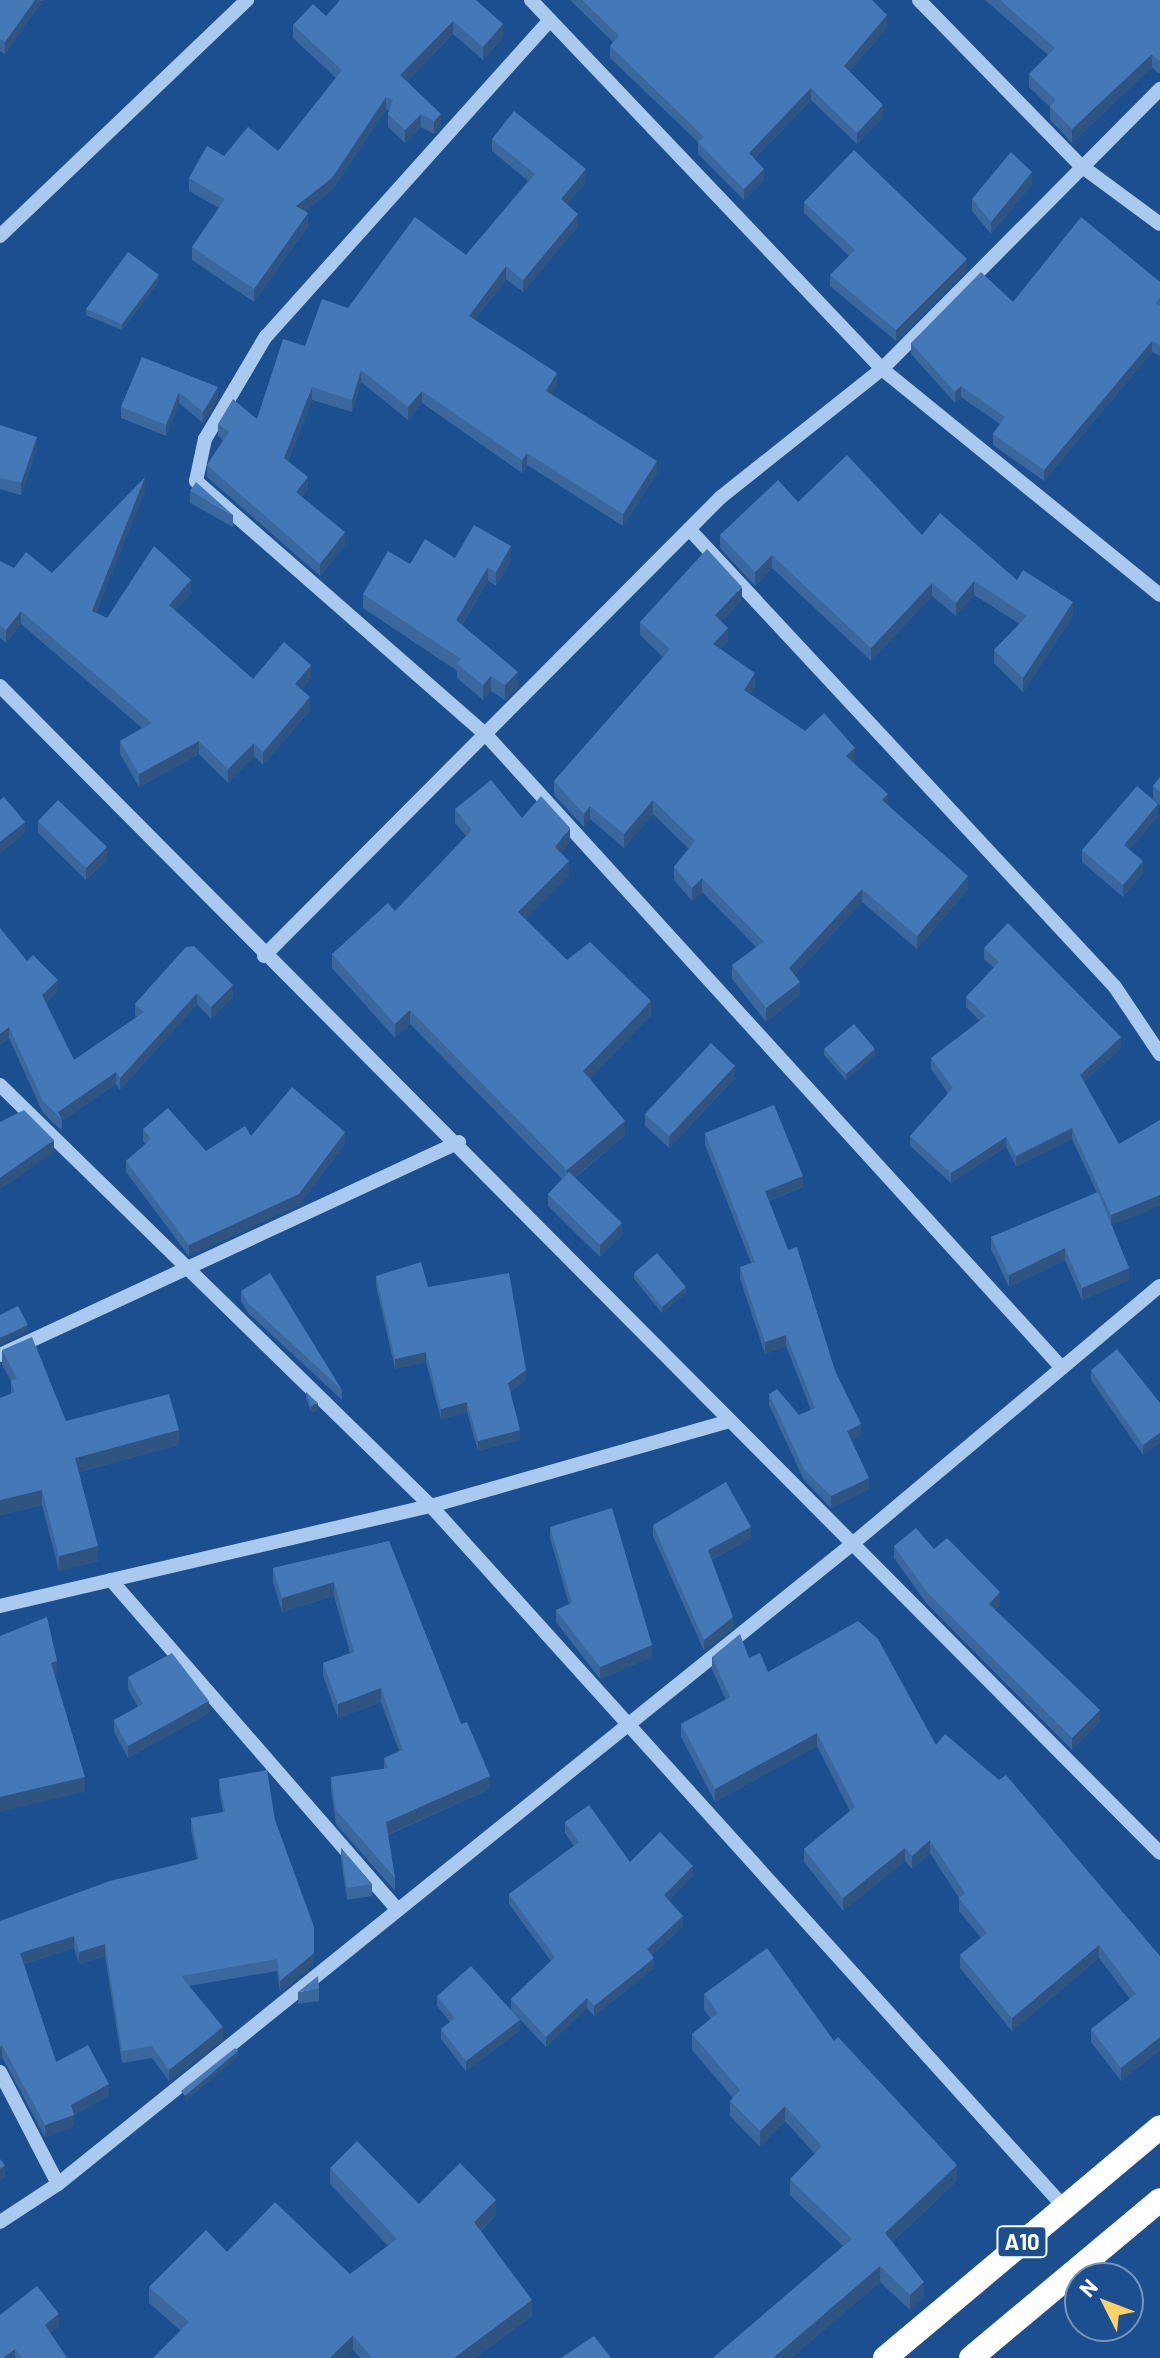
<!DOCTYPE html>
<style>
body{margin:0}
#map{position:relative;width:1160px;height:2358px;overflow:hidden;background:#1b4f8f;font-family:Barlow,sans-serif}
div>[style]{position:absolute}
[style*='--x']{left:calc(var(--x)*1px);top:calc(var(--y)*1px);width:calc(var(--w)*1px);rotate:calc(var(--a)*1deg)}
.minor>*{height:14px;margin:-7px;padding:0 7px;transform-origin:7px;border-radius:7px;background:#a9c9ee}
.highway>*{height:24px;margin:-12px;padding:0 12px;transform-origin:12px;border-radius:12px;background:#fff}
.wall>*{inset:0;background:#3a679d}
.shaded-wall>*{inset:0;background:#305480}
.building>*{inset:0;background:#4478b7}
span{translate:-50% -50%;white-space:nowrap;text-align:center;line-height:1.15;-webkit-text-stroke:7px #1b4f8f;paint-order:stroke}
.shield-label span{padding:2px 6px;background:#1b4f8f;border:2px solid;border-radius:6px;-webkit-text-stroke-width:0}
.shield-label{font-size:22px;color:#fff;font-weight:700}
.north{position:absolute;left:1064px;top:2262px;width:80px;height:80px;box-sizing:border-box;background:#1b4f8f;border:2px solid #7695bc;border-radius:50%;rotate:312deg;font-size:22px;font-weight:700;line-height:32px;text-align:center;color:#fff}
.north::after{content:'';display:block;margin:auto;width:28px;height:36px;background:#ffd166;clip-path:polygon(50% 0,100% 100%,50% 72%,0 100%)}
</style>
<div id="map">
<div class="minor">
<i style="--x:531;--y:0;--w:509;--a:46.43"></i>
<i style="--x:882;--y:369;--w:358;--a:39.1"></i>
<i style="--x:919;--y:0;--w:231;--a:45.7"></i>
<i style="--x:1080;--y:165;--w:99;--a:36.4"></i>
<i style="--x:550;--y:20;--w:425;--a:131.9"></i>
<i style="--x:266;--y:336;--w:120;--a:120.6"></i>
<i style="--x:205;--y:439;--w:43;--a:102.1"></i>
<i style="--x:196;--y:481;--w:388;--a:41.2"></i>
<i style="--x:488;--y:737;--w:853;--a:47.71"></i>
<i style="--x:0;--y:236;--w:342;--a:-43.7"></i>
<i style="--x:689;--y:529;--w:625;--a:47.07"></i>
<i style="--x:1115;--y:987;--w:81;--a:56.1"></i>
<i style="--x:0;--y:686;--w:1645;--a:45.17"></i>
<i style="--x:264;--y:956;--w:648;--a:-45.13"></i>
<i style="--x:721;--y:497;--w:206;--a:-38.5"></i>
<i style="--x:882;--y:369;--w:395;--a:-45.2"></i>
<i style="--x:0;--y:1085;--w:602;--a:44.33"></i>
<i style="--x:431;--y:1506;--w:945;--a:47.92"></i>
<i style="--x:0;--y:1355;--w:506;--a:-24.89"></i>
<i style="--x:111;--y:1580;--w:437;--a:49"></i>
<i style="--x:0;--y:1606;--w:442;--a:-13.1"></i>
<i style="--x:431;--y:1506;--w:306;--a:-15.9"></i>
<i style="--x:0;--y:2072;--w:126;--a:62.6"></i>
<i style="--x:0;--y:2222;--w:69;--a:-33.2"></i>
<i style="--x:58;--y:2184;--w:1018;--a:-38.86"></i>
<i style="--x:851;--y:1545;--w:403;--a:-40"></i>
</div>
<div class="highway">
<i style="--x:885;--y:2358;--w:359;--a:-40"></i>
<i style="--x:971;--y:2358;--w:246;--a:-39.9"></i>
</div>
<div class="wall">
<i style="clip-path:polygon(0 0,43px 0,5px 54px,0 51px)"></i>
<i style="clip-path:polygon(476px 0,503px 37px,483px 60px,453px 34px,407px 81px,441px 126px,434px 134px,421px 127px,405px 143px,388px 127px,388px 114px,389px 111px,386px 109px,332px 190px,305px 211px,308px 226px,254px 302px,192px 260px,192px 247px,219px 208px,189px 191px,189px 178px,224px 156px,278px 151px,336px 78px,293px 38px,293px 25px,326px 16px)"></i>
<i style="clip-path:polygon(570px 0,872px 0,887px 27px,849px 72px,883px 117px,857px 144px,811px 100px,754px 159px,764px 180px,744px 200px,698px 154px,698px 142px,610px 58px,610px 46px,613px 42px)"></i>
<i style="clip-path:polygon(985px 0,1160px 0,1160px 72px,1159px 74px,1152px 67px,1072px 143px,1050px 120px,1050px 107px,1029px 87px,1029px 74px,1048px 55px)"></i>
<i style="clip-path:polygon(492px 139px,586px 182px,567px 204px,578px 226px,523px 292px,506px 279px,475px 320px,557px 385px,551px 395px,657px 473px,623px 526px,527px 465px,522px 473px,422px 403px,408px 420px,361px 382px,352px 412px,312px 400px,288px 461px,308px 489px,302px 497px,345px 545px,320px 576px,207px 477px,207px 465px,223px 440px,218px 436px,218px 424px,257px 419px,305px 346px,348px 308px,466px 255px,528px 181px,492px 151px)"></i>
<i style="clip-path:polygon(1032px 184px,991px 234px,972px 211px,972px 199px)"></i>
<i style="clip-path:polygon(804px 202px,967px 270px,896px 341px,830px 286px,830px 275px,849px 256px,804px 213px)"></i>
<i style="clip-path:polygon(159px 281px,122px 330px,86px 315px,86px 309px)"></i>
<i style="clip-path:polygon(1160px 282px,1160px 356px,1152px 352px,1044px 481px,993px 445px,993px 434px,1000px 424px,961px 397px,955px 403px,911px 354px,911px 343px,1013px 302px)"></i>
<i style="clip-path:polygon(142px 357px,218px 398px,203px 423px,179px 403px,166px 436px,121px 418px,121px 407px)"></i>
<i style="clip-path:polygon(0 425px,37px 449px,21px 495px,0 489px)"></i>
<i style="clip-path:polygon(145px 490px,96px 613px,107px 618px,191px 593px,175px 611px,253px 679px,311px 678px,302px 689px,310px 710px,263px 765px,254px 756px,228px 783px,199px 754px,139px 787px,120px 754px,120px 741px,142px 728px,21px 624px,6px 643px,0 638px,0 561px,14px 568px,52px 573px)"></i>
<i style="clip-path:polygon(190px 491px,233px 515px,233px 527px,190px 503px)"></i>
<i style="clip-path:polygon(798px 502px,922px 535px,1017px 580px,1073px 616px,1023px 692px,994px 663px,994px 650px,1020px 624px,974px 595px,956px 616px,932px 596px,871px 661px,772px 568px,755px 586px,720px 548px,720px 535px)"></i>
<i style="clip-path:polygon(455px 558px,511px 561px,496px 586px,488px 581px,462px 625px,518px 687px,505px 700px,491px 691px,483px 700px,457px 678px,457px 671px,363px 608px,363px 594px,410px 564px)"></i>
<i style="clip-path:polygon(742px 600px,721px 621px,728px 641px,721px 649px,755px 687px,750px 694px,805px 731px,855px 762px,853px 763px,888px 805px,968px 889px,917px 949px,862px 902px,795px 975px,800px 995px,766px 1022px,732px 979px,732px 965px,756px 947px,702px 892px,692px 901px,674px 880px,674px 867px,689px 849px,653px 814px,624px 848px,590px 819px,584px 827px,554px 795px,554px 781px,663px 657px,640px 635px,640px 622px)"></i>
<i style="clip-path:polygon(1160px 777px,1160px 805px,1153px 799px,1153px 786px)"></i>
<i style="clip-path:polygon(455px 809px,522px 818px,570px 842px,561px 853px,569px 875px,525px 919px,567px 960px,651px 1015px,590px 1078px,625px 1135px,575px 1178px,622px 1235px,600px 1257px,548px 1206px,548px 1194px,562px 1179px,410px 1024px,395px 1038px,332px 968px,332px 954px,395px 911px,466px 836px,455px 823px)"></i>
<i style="clip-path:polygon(1158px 816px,1129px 850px,1143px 873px,1123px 897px,1082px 862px,1082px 850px)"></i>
<i style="clip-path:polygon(38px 821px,107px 860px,86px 880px,38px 833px)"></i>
<i style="clip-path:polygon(186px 947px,233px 997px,211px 1019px,197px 1004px,120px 1090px,116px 1084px,62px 1121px,62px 1131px,43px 1113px,9px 1038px,0 1045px,27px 961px,58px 991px,46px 1003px,74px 1060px,137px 1017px,135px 1015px,135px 1004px)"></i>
<i style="clip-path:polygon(984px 948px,1121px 1048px,1084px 1082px,1119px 1144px,1112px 1226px,1129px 1280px,1082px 1300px,1065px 1260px,1009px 1287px,991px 1249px,991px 1237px,1097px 1193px,1072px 1139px,1016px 1166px,1006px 1147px,951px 1183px,910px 1146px,910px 1136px,948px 1093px,931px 1069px,931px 1058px,980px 1021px,966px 1007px,966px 997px,994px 968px,984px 959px)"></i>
<i style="clip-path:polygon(824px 1049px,875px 1055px,846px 1080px,824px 1055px)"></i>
<i style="clip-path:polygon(735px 1078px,669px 1148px,645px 1126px,645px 1114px)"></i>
<i style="clip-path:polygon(143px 1129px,206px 1151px,251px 1136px,345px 1144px,299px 1205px,189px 1256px,126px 1172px,126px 1161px,146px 1144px,143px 1141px)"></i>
<i style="clip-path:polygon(705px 1133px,803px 1187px,769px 1201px,861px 1436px,851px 1440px,869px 1489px,831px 1508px,804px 1480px,769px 1405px,769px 1394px,799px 1415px,811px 1410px,786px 1346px,765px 1354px,740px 1279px,740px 1267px,751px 1263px,705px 1145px)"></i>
<i style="clip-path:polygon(634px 1273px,686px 1293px,662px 1313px,634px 1279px)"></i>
<i style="clip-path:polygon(376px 1276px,428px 1287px,526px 1380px,510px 1392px,520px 1440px,478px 1451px,467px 1412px,441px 1419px,426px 1362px,395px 1369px,376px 1286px)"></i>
<i style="clip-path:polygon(241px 1291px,342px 1390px,342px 1400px,248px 1313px,241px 1301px)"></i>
<i style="clip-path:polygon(2px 1350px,66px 1421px,179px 1445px,79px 1472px,98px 1561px,59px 1571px,42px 1505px,0 1515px,0 1398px,11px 1394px,11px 1381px,2px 1365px)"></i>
<i style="clip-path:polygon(1091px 1370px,1160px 1403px,1143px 1455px,1091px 1380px)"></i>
<i style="clip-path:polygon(306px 1392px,318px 1410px,311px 1412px,306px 1398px)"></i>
<i style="clip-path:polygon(653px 1525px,751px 1538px,711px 1560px,733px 1628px,704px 1651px,653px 1536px)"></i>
<i style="clip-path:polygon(550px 1527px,652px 1657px,600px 1679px,556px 1622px,556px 1610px,569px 1604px,550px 1538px)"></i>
<i style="clip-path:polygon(389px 1541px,461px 1724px,490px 1789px,388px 1835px,395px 1878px,395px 1891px,336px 1824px,331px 1790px,331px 1777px,384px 1769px,384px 1758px,399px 1751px,381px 1702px,338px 1718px,323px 1676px,323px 1663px,350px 1653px,334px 1596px,282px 1612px,273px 1582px,273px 1568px)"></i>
<i style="clip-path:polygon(894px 1546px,934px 1549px,1000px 1605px,995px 1610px,1100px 1722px,1072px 1750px,927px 1604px,894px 1558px)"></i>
<i style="clip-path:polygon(712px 1657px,749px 1658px,768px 1672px,936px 1745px,1160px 1956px,1160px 2050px,1121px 2081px,1091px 2042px,1091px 2029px,1130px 1999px,1099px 1958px,1012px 2031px,960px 1968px,960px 1955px,981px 1938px,959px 1911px,959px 1898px,930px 1853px,912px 1869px,905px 1861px,843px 1911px,804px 1862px,804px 1849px,850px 1811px,817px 1746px,715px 1802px,681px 1737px,681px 1724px,726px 1700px,712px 1670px)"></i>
<i style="clip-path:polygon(128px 1677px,209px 1713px,128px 1758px,114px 1732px,114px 1720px,138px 1707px,128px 1689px)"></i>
<i style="clip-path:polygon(219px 1779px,275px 1820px,314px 1964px,280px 1993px,277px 1971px,189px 1986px,223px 2039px,169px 2081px,152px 2058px,122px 2063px,105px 1956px,79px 1964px,74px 1948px,24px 1964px,56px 2062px,109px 2095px,74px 2115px,74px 2126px,45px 2137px,2px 2057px,0 2058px,0 1921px,197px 1859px,191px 1830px,191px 1818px,223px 1812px,219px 1790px)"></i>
<i style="clip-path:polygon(565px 1822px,630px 1862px,693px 1876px,669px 1900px,683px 1926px,652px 1955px,654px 1968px,594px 2016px,587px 2008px,546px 2047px,511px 2010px,511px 1999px,551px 1961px,509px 1904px,509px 1894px,574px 1846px,565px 1833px)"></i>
<i style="clip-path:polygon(341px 1848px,372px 1884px,372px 1896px,347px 1900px,341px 1860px)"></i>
<i style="clip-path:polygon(319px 1989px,319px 2001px,298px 2004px,298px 1992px)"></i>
<i style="clip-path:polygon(704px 1994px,834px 2041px,957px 2181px,892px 2242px,924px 2297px,910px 2310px,880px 2282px,791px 2358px,713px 2358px,843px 2246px,790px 2195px,790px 2179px,815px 2154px,785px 2121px,760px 2147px,730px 2116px,730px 2101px,733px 2098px,692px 2050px,692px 2034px,711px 2019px,704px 2010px)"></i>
<i style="clip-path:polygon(437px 1996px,520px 2030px,466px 2071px,441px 2039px,441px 2029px,450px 2022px,437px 2006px)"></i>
<i style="clip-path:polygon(330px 2168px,419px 2204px,496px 2215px,481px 2231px,532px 2316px,475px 2358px,360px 2358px,353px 2350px,180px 2330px,149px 2303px,149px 2287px,227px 2252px,350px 2274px,388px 2246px,330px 2184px)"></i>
<i style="clip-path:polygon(0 2315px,59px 2326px,50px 2333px,67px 2358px,0 2358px)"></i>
</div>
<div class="shaded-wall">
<i style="clip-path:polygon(35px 0,43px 1px,5px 54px,5px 42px)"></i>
<i style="clip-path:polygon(887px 15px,887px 27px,844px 78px,844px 66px)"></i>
<i style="clip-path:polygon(453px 21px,453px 34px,400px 88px,400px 75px)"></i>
<i style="clip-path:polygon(503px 24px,503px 37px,483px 60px,483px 47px)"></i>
<i style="clip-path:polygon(1152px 54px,1152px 67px,1072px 143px,1072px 129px)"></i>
<i style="clip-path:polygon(811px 88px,811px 100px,749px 164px,749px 153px)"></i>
<i style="clip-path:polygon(386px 97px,386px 109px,332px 190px,296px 218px,296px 206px)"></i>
<i style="clip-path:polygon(883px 105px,883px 117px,857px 144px,857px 133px)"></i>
<i style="clip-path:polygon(421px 114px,421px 127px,405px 143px,405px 130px)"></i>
<i style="clip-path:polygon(441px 114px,441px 126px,434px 134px,434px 121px)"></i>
<i style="clip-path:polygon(586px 169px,586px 182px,561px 211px,561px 199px)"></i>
<i style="clip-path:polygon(764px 169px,764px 180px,744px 200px,744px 189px)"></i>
<i style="clip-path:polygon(1032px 172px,1032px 184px,991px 234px,991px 222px)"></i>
<i style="clip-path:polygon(308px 213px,308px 226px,254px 302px,254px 289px)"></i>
<i style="clip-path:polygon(578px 214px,578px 226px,523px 292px,523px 280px)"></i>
<i style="clip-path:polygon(967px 259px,967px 270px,896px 341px,896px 330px)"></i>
<i style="clip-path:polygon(506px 266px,506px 279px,469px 328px,469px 316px)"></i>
<i style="clip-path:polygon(159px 275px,159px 281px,122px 330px,122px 324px)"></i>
<i style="clip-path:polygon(1152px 341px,1152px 352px,1044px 481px,1044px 470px)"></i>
<i style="clip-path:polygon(361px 370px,361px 382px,352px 412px,352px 400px)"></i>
<i style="clip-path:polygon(557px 373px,557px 385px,546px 404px,546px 391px)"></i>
<i style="clip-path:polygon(961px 386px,961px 397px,955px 403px,955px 392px)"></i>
<i style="clip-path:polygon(218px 387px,218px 398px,203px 423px,203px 412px)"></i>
<i style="clip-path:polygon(312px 387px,312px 400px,284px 470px,284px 458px)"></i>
<i style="clip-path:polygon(422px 391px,422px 403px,408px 420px,408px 407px)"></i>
<i style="clip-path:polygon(179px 392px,179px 403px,166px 436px,166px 425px)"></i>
<i style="clip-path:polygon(37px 437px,37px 449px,21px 495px,21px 483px)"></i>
<i style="clip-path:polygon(527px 453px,527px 465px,522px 473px,522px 460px)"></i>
<i style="clip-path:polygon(657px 461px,657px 473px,623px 526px,623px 514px)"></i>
<i style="clip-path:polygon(145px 477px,145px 490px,92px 624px,92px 611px)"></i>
<i style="clip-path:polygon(308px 477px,308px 489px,296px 504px,296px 492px)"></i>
<i style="clip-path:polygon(345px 532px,345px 545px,320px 576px,320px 564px)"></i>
<i style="clip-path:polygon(511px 546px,511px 561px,496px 586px,496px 572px)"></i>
<i style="clip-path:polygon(772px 555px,772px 568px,755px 586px,755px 572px)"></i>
<i style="clip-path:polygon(488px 567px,488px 581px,456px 634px,456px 620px)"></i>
<i style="clip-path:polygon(191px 580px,191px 593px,169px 618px,169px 605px)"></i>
<i style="clip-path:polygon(974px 581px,974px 595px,956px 616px,956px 603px)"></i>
<i style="clip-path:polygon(932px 583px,932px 596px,871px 661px,871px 648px)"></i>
<i style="clip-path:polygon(742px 587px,742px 600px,715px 629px,715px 615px)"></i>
<i style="clip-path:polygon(1073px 602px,1073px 616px,1023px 692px,1023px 678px)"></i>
<i style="clip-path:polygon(21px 611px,21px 624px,6px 643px,6px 630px)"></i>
<i style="clip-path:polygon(728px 628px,728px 641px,713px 658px,713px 644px)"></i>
<i style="clip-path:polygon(311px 665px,311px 678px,295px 697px,295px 684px)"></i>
<i style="clip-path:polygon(518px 672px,518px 687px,505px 700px,505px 685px)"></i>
<i style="clip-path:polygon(755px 673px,755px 687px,744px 703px,744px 690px)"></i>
<i style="clip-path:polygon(491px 676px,491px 691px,483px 700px,483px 685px)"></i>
<i style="clip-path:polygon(310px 697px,310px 710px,263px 765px,263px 752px)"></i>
<i style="clip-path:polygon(199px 741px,199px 754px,139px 787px,139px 774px)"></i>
<i style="clip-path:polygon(254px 743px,254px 756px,228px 783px,228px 769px)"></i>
<i style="clip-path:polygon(855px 748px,855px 762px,846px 770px,846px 756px)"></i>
<i style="clip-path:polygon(888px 794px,888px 807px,882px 800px)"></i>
<i style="clip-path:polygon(653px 800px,653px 814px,624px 848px,624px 834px)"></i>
<i style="clip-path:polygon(1158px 804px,1158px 816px,1124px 857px,1124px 845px)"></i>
<i style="clip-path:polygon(590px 806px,590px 819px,584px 827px,584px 814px)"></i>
<i style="clip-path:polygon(25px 822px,25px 833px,0 854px,0 842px)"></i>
<i style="clip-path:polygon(570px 828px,570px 842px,555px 861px,555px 847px)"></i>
<i style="clip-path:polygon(107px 847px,107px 860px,86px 880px,86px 868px)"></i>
<i style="clip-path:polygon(569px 861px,569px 875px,518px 926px,518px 912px)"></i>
<i style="clip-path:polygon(1143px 861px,1143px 873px,1123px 897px,1123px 885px)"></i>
<i style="clip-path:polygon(968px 876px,968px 889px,917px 949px,917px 936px)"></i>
<i style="clip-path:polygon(702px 878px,702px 892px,692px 901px,692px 888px)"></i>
<i style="clip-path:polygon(862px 889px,862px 902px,789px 982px,789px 968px)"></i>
<i style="clip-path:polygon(58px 980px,58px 991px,42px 1007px,42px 995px)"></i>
<i style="clip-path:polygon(800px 982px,800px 995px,766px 1022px,766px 1008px)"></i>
<i style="clip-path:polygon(233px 985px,233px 997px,211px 1019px,211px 1007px)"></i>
<i style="clip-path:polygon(197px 993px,197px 1004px,120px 1090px,120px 1078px)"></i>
<i style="clip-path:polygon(651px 1001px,651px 1015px,583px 1085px,583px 1071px)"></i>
<i style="clip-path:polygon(410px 1010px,410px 1024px,395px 1038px,395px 1024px)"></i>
<i style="clip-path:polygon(9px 1027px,9px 1038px,0 1045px,0 1034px)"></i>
<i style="clip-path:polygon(1121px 1037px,1121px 1048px,1080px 1086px,1080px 1075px)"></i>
<i style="clip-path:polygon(875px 1049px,875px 1055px,846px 1080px,846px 1074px)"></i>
<i style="clip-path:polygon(735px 1066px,735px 1078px,669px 1148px,669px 1136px)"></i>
<i style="clip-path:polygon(116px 1072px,116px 1084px,62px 1121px,58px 1112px)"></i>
<i style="clip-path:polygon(625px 1121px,625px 1135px,567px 1184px,567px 1170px)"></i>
<i style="clip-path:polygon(1072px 1128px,1072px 1139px,1016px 1166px,1016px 1156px)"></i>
<i style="clip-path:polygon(345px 1132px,345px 1144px,299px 1205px,189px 1256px,189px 1245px)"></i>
<i style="clip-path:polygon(1006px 1137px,1006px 1147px,951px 1183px,951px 1173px)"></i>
<i style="clip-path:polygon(54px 1140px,54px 1152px,0 1190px,0 1178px)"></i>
<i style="clip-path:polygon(803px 1176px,803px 1187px,765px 1202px,765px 1191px)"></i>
<i style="clip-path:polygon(1160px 1195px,1160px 1206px,1111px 1226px,1111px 1215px)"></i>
<i style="clip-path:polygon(622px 1223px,622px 1235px,600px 1257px,600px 1245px)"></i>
<i style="clip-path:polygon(1065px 1248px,1065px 1260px,1009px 1287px,1009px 1275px)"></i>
<i style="clip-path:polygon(1129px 1268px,1129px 1280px,1082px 1300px,1082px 1288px)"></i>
<i style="clip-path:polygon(686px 1287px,686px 1293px,662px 1313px,662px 1307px)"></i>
<i style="clip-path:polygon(28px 1325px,28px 1331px,0 1345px,0 1338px)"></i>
<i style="clip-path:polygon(786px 1335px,786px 1346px,765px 1354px,765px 1342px)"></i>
<i style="clip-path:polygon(426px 1352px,426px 1362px,395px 1369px,395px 1359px)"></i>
<i style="clip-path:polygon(526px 1370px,526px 1380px,508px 1393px,508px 1383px)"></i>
<i style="clip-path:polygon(467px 1402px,467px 1412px,441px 1419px,441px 1409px)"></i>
<i style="clip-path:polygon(318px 1403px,318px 1410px,311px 1412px,311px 1406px)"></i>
<i style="clip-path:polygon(861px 1424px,861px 1436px,847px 1442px,847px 1431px)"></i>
<i style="clip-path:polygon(179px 1430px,179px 1445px,75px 1473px,75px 1458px)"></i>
<i style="clip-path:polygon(520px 1430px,520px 1440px,478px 1451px,478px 1441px)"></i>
<i style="clip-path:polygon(1160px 1433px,1160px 1443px,1143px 1455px,1143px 1445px)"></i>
<i style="clip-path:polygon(869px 1478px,869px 1489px,831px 1508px,831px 1496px)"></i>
<i style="clip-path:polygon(42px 1490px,42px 1505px,0 1515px,0 1500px)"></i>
<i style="clip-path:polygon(751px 1527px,751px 1538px,708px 1561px,708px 1550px)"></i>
<i style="clip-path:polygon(98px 1546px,98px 1561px,59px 1571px,59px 1556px)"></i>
<i style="clip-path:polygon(334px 1582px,334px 1596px,282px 1612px,282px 1598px)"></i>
<i style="clip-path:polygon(1000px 1592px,1000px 1605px,989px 1616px,989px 1604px)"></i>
<i style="clip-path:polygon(733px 1617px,733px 1628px,704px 1651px,704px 1640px)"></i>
<i style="clip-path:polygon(652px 1645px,652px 1657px,600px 1679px,600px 1667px)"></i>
<i style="clip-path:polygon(57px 1661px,57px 1676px,51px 1678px,51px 1663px)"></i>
<i style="clip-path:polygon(381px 1688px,381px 1702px,338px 1718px,338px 1704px)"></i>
<i style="clip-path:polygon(209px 1701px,209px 1713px,128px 1758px,128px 1746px)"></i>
<i style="clip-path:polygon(1100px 1710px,1100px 1722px,1072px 1750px,1072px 1738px)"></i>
<i style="clip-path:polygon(817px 1733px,817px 1746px,715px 1802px,715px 1789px)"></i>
<i style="clip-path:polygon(490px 1776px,490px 1789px,386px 1835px,386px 1822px)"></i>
<i style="clip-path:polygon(85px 1777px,85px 1792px,0 1812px,0 1797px)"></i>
<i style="clip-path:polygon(930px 1840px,930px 1853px,912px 1869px,912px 1856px)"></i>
<i style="clip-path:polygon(905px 1848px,905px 1861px,843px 1911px,843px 1898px)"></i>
<i style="clip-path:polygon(693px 1866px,693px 1876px,664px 1905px,664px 1895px)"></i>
<i style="clip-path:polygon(683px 1916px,683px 1926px,647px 1959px,647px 1949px)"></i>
<i style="clip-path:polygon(74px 1936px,74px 1948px,20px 1965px,20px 1953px)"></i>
<i style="clip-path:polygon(105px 1944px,105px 1956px,79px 1964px,79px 1952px)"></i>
<i style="clip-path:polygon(1099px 1945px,1099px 1958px,1012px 2031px,1012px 2018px)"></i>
<i style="clip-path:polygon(314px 1953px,314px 1964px,280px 1993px,280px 1981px)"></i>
<i style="clip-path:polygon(654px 1958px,654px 1968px,594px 2016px,594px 2006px)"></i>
<i style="clip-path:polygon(587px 1998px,587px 2008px,546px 2047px,546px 2037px)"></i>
<i style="clip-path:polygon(520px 2020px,520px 2030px,466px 2071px,466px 2061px)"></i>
<i style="clip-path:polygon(223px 2027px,223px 2039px,169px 2081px,169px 2070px)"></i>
<i style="clip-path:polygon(1160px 2037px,1160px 2050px,1121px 2081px,1121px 2068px)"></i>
<i style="clip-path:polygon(2px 2045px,2px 2057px,0 2058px,0 2047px)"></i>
<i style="clip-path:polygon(238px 2051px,238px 2057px,185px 2102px,185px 2096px)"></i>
<i style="clip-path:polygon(109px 2084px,109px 2095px,74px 2115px,74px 2126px,45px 2137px,45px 2125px,71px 2105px)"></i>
<i style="clip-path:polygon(785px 2106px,785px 2121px,760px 2147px,760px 2131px)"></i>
<i style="clip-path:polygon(5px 2165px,5px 2177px,0 2181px,0 2169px)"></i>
<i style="clip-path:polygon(957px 2165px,957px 2181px,885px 2248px,885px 2233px)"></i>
<i style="clip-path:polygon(496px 2200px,496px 2215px,474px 2237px,474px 2222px)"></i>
<i style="clip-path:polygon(880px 2266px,880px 2282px,791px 2358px,773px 2358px)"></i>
<i style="clip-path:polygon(924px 2282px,924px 2297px,910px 2310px,910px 2295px)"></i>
<i style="clip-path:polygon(532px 2300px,532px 2316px,475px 2358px,454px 2358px)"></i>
<i style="clip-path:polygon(59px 2314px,59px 2326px,45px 2337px,45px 2325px)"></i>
<i style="clip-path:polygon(353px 2335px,353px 2350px,346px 2358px,330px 2358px)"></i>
<i style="clip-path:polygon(15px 2349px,15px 2358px,3px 2358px)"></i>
</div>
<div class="building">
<i style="clip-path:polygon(0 0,35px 0,5px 42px,0 39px)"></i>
<i style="clip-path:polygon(340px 0,476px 0,503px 24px,483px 47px,453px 21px,400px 75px,441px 114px,434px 121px,421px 114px,405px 130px,388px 114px,393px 100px,386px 97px,332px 178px,296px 206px,308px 213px,254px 289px,192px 247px,225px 199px,189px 178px,207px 146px,224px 156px,248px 127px,278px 151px,342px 70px,293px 25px,313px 4px,326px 16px)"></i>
<i style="clip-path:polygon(582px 0,872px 0,887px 15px,844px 66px,883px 105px,857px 133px,811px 88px,749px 153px,764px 169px,744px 189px,698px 142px,704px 137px,610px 46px,619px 36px)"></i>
<i style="clip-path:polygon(1000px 0,1160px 0,1160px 59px,1159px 61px,1152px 54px,1072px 129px,1050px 106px,1056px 100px,1029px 74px,1055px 48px)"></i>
<i style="clip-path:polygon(514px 111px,586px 169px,561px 199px,578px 214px,523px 280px,506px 266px,469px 316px,557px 373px,546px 391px,657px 461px,623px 514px,527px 453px,522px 460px,422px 391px,408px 407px,361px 370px,352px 400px,312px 387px,284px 458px,308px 477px,296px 492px,345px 532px,320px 564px,207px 465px,229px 432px,218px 424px,233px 399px,257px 419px,283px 339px,305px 346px,322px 299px,348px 308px,415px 217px,466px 255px,535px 174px,492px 139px)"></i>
<i style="clip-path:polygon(854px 150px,967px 259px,896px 330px,830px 275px,855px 250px,804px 202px)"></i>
<i style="clip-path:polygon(1011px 152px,1032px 172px,991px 222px,972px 199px)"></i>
<i style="clip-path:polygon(1081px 217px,1160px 282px,1160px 298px,1155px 303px,1160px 306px,1160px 345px,1152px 341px,1044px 470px,993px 434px,1005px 417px,961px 386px,955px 392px,911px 343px,981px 272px,1013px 302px)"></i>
<i style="clip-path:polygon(128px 252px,159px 275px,122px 324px,86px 309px)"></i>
<i style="clip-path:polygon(142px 357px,218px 387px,203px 412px,179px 392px,166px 425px,121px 407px)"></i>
<i style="clip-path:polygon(0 425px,37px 437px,21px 483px,0 478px)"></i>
<i style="clip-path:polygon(847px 455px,922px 535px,940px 513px,1017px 580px,1023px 570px,1073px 602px,1023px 678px,994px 650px,1027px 616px,974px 581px,956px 603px,932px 583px,871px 648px,772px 555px,755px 572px,720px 535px,778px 480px,798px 502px)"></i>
<i style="clip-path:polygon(145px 477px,92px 611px,107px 618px,154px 546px,191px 580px,169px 605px,253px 679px,284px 642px,311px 665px,295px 684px,310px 697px,263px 752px,254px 743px,228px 769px,199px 741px,139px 774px,120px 741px,152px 723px,21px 611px,6px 630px,0 625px,0 561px,14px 568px,26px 552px,52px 573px)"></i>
<i style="clip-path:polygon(196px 482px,233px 515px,190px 491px)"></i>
<i style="clip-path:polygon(474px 525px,511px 546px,496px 572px,488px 567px,456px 620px,518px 672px,505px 685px,491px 676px,483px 685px,457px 664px,461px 659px,363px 594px,388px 551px,410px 564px,425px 539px,455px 558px)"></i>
<i style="clip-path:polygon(707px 549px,742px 587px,715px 615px,728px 628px,713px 644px,755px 673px,744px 690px,805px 731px,824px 713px,855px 748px,846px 756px,888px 794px,882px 800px,968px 876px,917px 936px,862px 889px,789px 968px,800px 982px,766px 1008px,732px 965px,764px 942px,702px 878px,692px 888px,674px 867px,695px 841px,653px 800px,624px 834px,590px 806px,584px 814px,554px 781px,670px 649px,640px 622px)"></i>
<i style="clip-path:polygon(1160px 777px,1160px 792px,1153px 786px)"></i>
<i style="clip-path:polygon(491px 780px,522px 818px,541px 796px,570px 828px,555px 847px,569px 861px,518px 912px,567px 960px,590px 942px,651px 1001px,583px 1071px,625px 1121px,567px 1170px,410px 1010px,395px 1024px,332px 954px,388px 903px,395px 911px,472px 830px,455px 809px)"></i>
<i style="clip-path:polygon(1137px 786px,1158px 804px,1124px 845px,1143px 861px,1123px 885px,1082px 850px)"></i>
<i style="clip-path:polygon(4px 797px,25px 822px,0 842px,0 800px)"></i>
<i style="clip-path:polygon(58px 800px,107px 847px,86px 868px,38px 821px)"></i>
<i style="clip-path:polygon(1008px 923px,1121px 1037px,1080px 1075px,1119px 1144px,1160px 1120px,1160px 1195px,1111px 1215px,1072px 1128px,1016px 1156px,1006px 1137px,951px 1173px,910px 1136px,953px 1088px,931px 1058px,986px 1016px,966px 997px,999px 962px,984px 948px)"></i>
<i style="clip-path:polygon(0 928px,27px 961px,33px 955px,58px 980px,42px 995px,74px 1060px,144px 1012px,135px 1004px,186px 947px,194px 946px,233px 985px,211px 1007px,197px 993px,120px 1078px,116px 1072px,58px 1112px,62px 1120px,43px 1101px,9px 1027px,0 1034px)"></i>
<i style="clip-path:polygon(854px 1024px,875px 1049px,846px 1074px,824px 1049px)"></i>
<i style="clip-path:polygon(711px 1043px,735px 1066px,669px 1136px,645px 1114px)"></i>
<i style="clip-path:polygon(292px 1087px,345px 1132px,299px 1194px,189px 1245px,126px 1161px,151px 1139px,143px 1129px,168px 1108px,206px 1151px,245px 1126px,251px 1136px)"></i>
<i style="clip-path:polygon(774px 1105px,803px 1176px,765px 1191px,788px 1250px,797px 1247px,835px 1371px,861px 1424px,847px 1431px,869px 1478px,831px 1496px,804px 1469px,769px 1394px,777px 1389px,799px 1415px,815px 1408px,786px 1335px,765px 1342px,740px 1267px,755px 1262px,705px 1133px)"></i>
<i style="clip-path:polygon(24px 1110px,54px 1140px,0 1178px,0 1122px)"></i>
<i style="clip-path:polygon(569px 1172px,622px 1223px,600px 1245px,548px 1194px)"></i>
<i style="clip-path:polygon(1098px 1192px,1129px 1268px,1082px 1288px,1065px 1248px,1009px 1275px,991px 1237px)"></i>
<i style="clip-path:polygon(657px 1253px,686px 1287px,662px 1307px,634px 1273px)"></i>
<i style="clip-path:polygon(421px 1262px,428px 1287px,509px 1273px,526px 1370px,508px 1383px,520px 1430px,478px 1441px,467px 1402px,441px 1409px,426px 1352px,395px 1359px,376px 1276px)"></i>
<i style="clip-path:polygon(270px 1273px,342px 1390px,248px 1303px,241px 1291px)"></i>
<i style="clip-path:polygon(18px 1306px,28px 1325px,0 1338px,0 1315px)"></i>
<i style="clip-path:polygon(32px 1337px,66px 1421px,169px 1394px,179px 1430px,75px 1458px,98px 1546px,59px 1556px,42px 1490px,0 1500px,0 1398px,15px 1392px,11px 1381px,17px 1379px,2px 1350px)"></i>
<i style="clip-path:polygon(1117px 1349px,1160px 1403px,1160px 1433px,1143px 1445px,1091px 1370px)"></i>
<i style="clip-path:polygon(306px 1392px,318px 1403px,311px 1406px)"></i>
<i style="clip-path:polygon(726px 1482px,751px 1527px,708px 1550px,733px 1617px,704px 1640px,653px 1525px)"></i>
<i style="clip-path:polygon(612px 1508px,652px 1645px,600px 1667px,556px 1610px,572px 1603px,550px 1527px)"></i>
<i style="clip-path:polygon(916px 1528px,934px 1549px,947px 1538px,1000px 1592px,989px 1604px,1100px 1710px,1072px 1738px,927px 1592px,894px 1546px)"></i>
<i style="clip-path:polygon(389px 1541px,461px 1724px,467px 1722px,490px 1776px,386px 1822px,395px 1878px,336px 1810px,331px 1777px,388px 1768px,384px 1758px,403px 1750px,381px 1688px,338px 1704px,323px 1663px,354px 1652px,334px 1582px,282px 1598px,273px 1568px)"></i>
<i style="clip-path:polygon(47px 1617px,57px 1661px,51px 1663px,85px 1777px,0 1797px,0 1636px)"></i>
<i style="clip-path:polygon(858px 1621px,878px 1639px,936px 1745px,945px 1734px,999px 1780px,1006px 1775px,1160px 1956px,1160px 2037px,1121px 2068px,1091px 2029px,1136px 1994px,1099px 1945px,1012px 2018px,960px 1955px,987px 1933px,959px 1898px,965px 1893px,930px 1840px,912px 1856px,905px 1848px,843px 1898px,804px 1849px,855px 1807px,817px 1733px,715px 1789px,681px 1724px,730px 1697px,712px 1657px,740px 1634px,749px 1658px,760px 1653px,768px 1672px)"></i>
<i style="clip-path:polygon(172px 1653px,209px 1701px,128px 1746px,114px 1720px,143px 1704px,128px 1677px)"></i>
<i style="clip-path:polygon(267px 1770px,275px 1820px,314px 1927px,314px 1953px,280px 1981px,277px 1959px,181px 1976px,223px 2027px,169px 2070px,152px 2046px,122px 2051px,105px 1944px,79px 1952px,74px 1936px,20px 1953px,56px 2062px,88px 2045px,109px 2084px,71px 2105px,74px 2115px,45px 2125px,2px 2045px,0 2047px,0 1921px,110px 1881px,199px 1859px,191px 1818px,225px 1812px,219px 1779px)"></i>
<i style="clip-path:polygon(589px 1805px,630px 1862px,660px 1832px,693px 1866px,664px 1895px,683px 1916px,647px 1949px,654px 1958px,594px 2006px,587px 1998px,546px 2037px,511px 1999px,555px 1957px,509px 1894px,579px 1842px,565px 1822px)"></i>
<i style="clip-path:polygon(341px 1848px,372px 1884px,347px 1888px)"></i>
<i style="clip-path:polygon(767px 1948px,834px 2041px,838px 2037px,957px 2165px,885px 2233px,924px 2282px,910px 2295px,880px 2266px,773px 2358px,713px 2358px,852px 2239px,790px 2179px,822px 2146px,785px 2106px,760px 2131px,730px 2101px,740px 2090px,692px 2034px,718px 2013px,704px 1994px)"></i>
<i style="clip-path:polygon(471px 1966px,520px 2020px,466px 2061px,441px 2029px,455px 2018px,437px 1996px)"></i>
<i style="clip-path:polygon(318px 1976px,319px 1989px,298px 1992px)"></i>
<i style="clip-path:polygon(235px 2048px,238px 2051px,185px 2096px,181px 2091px)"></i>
<i style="clip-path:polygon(357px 2141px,419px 2204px,460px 2163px,496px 2200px,474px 2222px,532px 2300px,454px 2358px,372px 2358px,353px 2335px,330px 2358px,153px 2358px,189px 2322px,149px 2287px,206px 2230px,227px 2252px,275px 2202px,350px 2274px,397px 2239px,330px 2168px)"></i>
<i style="clip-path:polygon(0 2159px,5px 2165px,0 2169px)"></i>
<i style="clip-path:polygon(37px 2286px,59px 2314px,45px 2325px,67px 2358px,22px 2358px,15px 2349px,3px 2358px,0 2358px,0 2315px)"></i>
<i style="clip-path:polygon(594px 2336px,611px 2358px,561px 2358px)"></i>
</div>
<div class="shield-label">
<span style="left:1022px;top:2242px">A10</span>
</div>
<div class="north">N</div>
</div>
